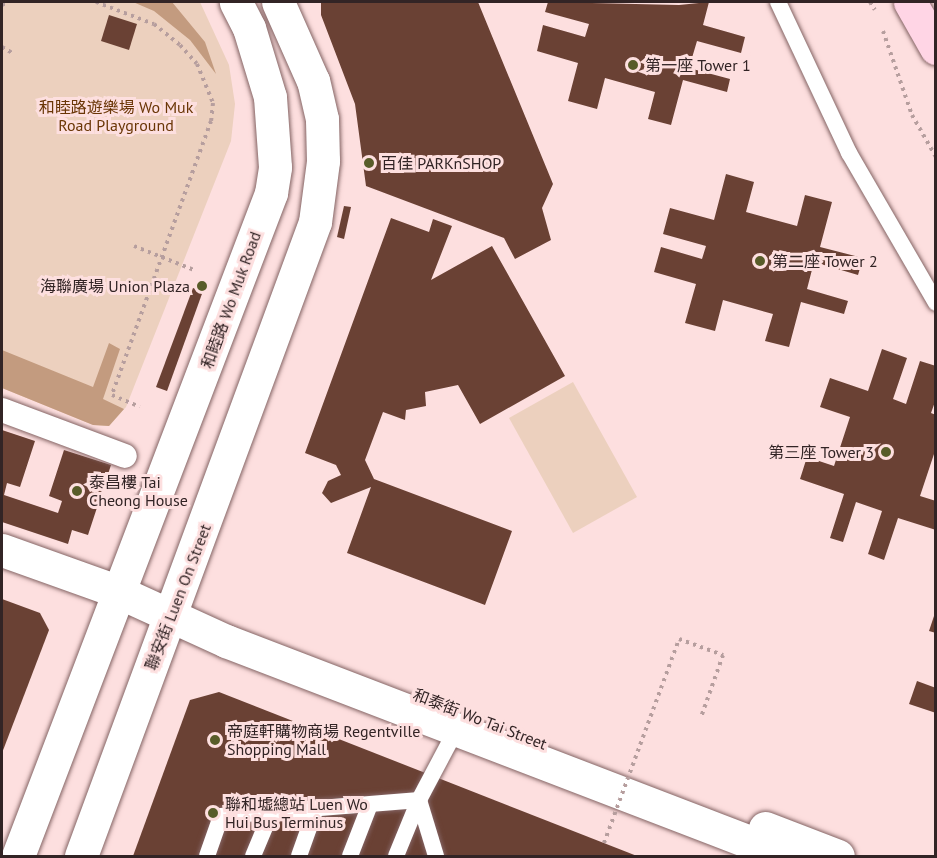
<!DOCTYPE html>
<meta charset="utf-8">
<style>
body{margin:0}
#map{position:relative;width:937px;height:858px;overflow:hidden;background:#fddfdf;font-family:"PT Sans","Noto Sans SC",sans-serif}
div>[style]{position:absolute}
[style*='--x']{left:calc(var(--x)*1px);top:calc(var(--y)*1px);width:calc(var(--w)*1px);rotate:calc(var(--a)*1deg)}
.green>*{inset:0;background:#ecd0be}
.forest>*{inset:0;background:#c39b7f}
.building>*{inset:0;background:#6a4134}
.path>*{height:4px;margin-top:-2px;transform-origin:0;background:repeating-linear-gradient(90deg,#b69e9e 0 3px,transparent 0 7.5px)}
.roads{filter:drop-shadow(0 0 2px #846464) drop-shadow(0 0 2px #846464)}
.service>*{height:16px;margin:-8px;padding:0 8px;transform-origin:8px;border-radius:8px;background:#fff}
.pedestrian>*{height:24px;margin:-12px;padding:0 12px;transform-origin:12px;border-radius:12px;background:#fff}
.minor>*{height:33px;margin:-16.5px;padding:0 16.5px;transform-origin:16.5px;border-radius:16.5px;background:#fff}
.tertiary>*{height:33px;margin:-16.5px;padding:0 16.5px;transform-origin:16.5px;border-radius:16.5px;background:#fff}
.secondary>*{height:33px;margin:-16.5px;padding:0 16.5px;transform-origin:16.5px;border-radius:16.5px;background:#ffd5e5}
.path-bridge>*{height:4px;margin-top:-2px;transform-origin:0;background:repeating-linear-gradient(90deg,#b69e9e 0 3px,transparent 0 7.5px)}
.dots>*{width:16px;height:16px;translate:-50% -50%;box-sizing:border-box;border:3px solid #fddfdf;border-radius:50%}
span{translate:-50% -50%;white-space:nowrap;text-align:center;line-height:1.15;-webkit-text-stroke:6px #fddfdf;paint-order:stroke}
.poi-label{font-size:16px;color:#322425}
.left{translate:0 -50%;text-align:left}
.right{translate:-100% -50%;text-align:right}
.park-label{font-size:16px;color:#6a3606}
.street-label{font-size:16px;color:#322425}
.frame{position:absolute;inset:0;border:3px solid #322425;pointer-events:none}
</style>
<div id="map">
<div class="green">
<i style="clip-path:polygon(2px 2px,200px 2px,229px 65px,235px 104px,231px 141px,126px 407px,109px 426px,93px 425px,2px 388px)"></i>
<i style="clip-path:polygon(573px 382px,637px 497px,573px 533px,509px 418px)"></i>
</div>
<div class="forest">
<i style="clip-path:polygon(133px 2px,172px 2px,205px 42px,216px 74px,190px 40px,154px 11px)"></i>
<i style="clip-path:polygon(109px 343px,120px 349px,103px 399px,124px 409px,109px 426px,93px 425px,2px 388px,2px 350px,93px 387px)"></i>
</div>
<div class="building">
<i style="clip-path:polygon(321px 2px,478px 2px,553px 184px,542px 208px,551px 240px,515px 259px,504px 238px,366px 186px,355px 104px,321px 15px)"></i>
<i style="clip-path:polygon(548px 2px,679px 5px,709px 2px,703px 25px,745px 37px,741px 53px,697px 41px,689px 68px,730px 79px,727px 92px,683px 80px,671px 125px,648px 119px,655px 92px,605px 78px,597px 109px,568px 101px,578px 63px,537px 51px,543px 25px,585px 37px,589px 24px,545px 12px)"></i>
<i style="clip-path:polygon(109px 15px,137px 24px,129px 50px,101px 41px)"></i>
<i style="clip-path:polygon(726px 174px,754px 182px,746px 212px,797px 226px,805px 195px,832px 202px,820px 247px,863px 258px,858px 275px,814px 262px,807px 289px,848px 301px,844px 314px,801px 302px,789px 347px,765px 341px,773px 314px,723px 300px,715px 331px,685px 323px,696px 284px,654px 272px,661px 247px,702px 259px,706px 246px,663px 234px,670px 208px,714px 220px)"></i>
<i style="clip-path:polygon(344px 206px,351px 207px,344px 239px,337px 237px)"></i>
<i style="clip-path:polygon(391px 218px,429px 232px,433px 219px,452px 226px,431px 280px,492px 246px,565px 376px,480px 424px,458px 385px,425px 392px,426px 406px,406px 410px,405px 420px,383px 412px,365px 460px,374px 479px,512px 531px,485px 605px,347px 553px,371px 487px,331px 503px,322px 493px,328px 481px,341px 475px,336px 465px,305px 453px)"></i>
<i style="clip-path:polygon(193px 288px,203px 291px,167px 391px,156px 387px)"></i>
<i style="clip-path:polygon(882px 349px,907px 358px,893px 399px,906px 404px,920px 361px,936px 366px,936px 399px,931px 413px,936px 415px,936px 448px,920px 496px,936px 501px,936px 530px,898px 518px,884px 560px,868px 554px,882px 511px,856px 502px,843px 542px,830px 538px,844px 494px,800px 479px,807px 457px,834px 466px,850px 417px,820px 407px,830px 378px,868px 391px)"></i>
<i style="clip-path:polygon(2px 430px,35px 441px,20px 487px,7px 483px,4px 495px,58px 513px,62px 501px,49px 496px,64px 450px,111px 465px,88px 535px,72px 530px,68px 544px,2px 522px)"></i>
<i style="clip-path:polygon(2px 599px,40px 613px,49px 630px,2px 753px)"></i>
<i style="clip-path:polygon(935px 613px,936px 613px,936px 633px,929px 631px)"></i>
<i style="clip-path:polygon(917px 681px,936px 688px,936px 713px,909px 704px)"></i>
<i style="clip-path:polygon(219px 692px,637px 856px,133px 856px,190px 700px)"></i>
</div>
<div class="path">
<i style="--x:96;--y:2;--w:62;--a:20.8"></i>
<i style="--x:154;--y:24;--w:33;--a:39"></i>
<i style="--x:180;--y:45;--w:25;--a:48"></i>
<i style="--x:197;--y:64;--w:42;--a:67.7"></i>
<i style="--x:213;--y:103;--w:18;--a:96"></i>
<i style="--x:211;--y:121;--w:291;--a:109.9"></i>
<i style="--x:112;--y:395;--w:30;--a:23"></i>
<i style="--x:870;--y:2;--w:9;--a:58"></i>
<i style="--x:2;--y:5;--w:8;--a:-23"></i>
<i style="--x:883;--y:31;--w:89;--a:71"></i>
<i style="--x:912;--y:115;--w:48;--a:60.3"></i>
<i style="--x:2;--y:47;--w:14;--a:30"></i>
<i style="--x:134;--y:246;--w:65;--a:21.8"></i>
</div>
<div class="roads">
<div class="service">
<i style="--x:778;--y:2;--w:167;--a:64.8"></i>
<i style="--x:849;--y:153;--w:173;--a:59.9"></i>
<i style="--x:419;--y:800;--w:59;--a:73.1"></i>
<i style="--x:207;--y:856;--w:42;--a:-70.7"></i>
<i style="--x:221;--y:816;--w:199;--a:-4.6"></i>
<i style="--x:253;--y:856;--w:47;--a:-67.3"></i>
<i style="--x:299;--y:856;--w:48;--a:-70.4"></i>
<i style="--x:350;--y:856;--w:53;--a:-68.8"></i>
<i style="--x:396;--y:856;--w:61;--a:-67.7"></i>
<i style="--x:419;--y:800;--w:79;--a:-62.1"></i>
</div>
<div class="pedestrian">
<i style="--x:2;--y:410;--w:131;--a:20.5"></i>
</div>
<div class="minor">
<i style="--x:2;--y:550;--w:124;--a:19.7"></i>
<i style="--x:119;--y:592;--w:118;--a:24.6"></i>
<i style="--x:226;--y:641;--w:600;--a:21"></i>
<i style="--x:765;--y:828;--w:78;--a:21"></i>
</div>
<div class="tertiary">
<i style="--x:18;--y:856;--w:710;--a:-69.11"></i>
<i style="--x:271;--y:193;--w:26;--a:-81"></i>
<i style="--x:275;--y:167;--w:70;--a:-94.1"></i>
<i style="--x:270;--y:97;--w:72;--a:-106.9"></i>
<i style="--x:249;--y:28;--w:29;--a:-117"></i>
<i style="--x:81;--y:856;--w:676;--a:-69.74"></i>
<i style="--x:315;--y:222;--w:62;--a:-82.5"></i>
<i style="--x:323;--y:161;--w:42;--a:-91.4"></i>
<i style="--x:322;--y:119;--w:39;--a:-103"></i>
<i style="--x:313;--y:81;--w:86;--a:-113.9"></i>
</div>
<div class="secondary">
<i style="--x:910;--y:2;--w:53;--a:60.5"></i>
</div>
</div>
<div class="path-bridge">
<i style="--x:604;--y:843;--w:217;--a:-69.8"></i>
<i style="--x:679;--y:639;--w:47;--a:20"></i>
<i style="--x:723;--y:655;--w:66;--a:109.5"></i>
</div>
<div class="dots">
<i style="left:633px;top:65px;background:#585c29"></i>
<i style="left:369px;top:163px;background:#585c29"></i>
<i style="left:760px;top:261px;background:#585c29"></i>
<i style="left:202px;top:286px;background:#585c29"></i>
<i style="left:886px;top:452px;background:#585c29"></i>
<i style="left:77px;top:491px;background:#585c29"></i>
<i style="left:215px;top:740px;background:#585c29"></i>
<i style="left:213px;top:813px;background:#585c29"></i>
</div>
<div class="poi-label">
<span class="left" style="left:645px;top:65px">第一座 Tower 1</span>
<span class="left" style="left:381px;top:163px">百佳 PARKnSHOP</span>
<span class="left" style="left:772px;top:261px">第二座 Tower 2</span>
<span class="right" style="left:190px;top:286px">海聯廣場 Union Plaza</span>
<span class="right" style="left:874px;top:452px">第三座 Tower 3</span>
<span class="left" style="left:89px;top:491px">泰昌樓 Tai<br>Cheong House</span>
<span class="left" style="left:227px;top:740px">帝庭軒購物商場 Regentville<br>Shopping Mall</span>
<span class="left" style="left:225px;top:813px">聯和墟總站 Luen Wo<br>Hui Bus Terminus</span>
</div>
<div class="park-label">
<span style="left:116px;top:116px">和睦路遊樂場 Wo Muk<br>Road Playground</span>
</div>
<div class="street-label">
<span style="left:231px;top:300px;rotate:-70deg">和睦路 Wo Muk Road</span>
<span style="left:178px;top:597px;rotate:-69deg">聯安街 Luen On Street</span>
<span style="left:480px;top:719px;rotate:21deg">和泰街 Wo Tai Street</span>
</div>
<div class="frame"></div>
</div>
